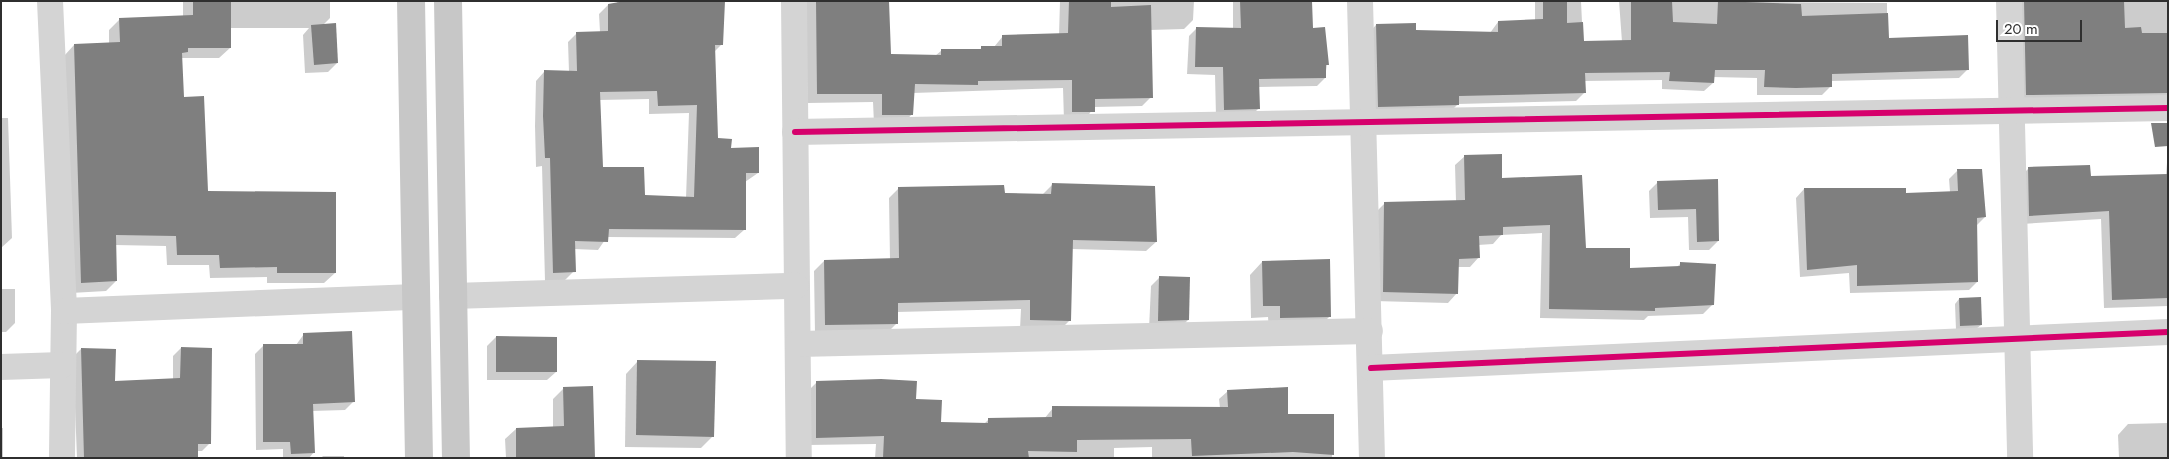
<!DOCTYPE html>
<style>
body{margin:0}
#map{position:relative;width:2169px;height:459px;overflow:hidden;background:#fff;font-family:Jost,sans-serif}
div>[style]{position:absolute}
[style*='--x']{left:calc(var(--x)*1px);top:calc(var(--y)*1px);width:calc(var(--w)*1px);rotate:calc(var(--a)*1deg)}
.shadow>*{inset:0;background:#0003}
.building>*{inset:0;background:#7f7f7f}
.street>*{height:26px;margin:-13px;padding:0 13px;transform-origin:13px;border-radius:13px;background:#d4d4d4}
.primary>*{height:28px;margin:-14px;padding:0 14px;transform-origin:14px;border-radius:14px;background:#c7c7c7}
.cycleway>*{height:6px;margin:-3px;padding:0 3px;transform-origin:3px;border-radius:3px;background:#d6006c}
span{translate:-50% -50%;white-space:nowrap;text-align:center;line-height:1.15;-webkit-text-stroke:5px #fff;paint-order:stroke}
.frame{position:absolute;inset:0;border:2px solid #2f2f2f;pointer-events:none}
.scale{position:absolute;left:1996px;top:20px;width:86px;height:22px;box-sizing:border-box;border:2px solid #2f2f2f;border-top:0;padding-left:6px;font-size:15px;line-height:18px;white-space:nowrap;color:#2f2f2f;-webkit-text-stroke:4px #fff;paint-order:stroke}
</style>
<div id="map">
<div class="shadow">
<i style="clip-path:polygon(183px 1px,330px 1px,330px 18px,323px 25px,337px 63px,328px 72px,305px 73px,303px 35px,309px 28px,230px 28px,230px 48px,219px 58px,181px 58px,183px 99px,207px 192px,335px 273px,324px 283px,267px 283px,267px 277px,210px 278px,209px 265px,167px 265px,166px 246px,115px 245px,116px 281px,106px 291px,71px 293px,64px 56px,74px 45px,109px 44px,109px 30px,119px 20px,183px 17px)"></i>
<i style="clip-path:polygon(evenodd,617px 1px,723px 1px,721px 45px,714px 52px,716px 139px,758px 173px,745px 182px,744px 230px,735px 238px,607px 237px,598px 250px,574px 249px,574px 271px,565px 280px,545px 281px,542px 166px,536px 167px,535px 126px,536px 81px,544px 72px,569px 72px,568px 42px,577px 33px,600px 32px,599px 14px,608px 5px,617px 4px,617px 1px,649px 99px,649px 114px,689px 113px,686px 198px,643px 196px,602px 168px,599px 100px,649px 99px)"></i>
<i style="clip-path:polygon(803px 1px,888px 1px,890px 56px,935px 56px,942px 50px,979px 51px,982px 47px,994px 47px,1003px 36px,1059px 35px,1060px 1px,1194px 1px,1193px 20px,1184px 29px,1150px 30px,1151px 97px,1142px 106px,1094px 107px,1085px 120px,1064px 121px,1063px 88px,913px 93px,912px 114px,903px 124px,874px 124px,873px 102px,808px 103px)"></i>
<i style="clip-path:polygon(1233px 1px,1311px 1px,1312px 29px,1327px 64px,1325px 78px,1317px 86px,1258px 87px,1259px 108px,1250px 117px,1216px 117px,1215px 75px,1187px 74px,1189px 36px,1197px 28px,1233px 29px)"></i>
<i style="clip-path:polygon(1535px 1px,1581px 1px,1583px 43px,1622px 42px,1619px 1px,1887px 3px,1887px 39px,1967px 70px,1959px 78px,1831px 81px,1830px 87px,1822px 95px,1757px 95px,1757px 78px,1713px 77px,1713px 83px,1704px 91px,1662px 89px,1662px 80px,1584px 81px,1585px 92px,1576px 101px,1458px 104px,1449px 113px,1370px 115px,1368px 34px,1376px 25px,1415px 32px,1490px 33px,1498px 22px,1535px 21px)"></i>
<i style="clip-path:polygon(2015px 1px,2168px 1px,2168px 107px,2017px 105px)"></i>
<i style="clip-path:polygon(1px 118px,8px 118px,12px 238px,1px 248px)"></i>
<i style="clip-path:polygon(2168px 150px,2168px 306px,2104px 308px,2101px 219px,2021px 224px,2020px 177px,2029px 168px,2090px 177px,2166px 175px)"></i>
<i style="clip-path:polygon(1465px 156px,1501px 180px,1585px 249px,1629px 269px,1676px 268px,1681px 263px,1713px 304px,1703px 314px,1648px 316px,1644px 320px,1540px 318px,1542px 233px,1501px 235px,1493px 244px,1478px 245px,1479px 257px,1470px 267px,1458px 267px,1457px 293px,1448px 303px,1374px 301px,1376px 212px,1385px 203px,1456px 201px,1455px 165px)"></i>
<i style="clip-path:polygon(1957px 171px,1985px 217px,1977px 225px,1977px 282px,1969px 290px,1850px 293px,1849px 273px,1800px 277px,1796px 198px,1804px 189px,1905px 194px,1950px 192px,1949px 179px)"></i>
<i style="clip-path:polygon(1716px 180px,1718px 241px,1709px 250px,1689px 250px,1688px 217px,1650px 218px,1649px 191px,1658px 182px)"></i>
<i style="clip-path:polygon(1053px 184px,1156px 242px,1146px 251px,1072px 249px,1070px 320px,1060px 330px,1020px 329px,1021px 309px,897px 312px,897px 323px,887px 333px,815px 334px,814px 271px,824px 261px,890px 260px,889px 198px,899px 188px,1042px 195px)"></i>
<i style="clip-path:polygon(1262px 262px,1330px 316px,1317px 329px,1269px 330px,1268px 317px,1251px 318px,1250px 275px)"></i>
<i style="clip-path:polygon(1160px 277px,1188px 320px,1179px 329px,1149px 329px,1151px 286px)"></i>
<i style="clip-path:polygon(1px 289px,15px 289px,15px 323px,6px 332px,1px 332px)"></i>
<i style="clip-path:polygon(1959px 299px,1981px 325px,1976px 329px,1956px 330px,1955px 304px)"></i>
<i style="clip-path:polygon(304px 334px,353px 402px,345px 410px,312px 411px,314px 452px,309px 458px,283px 458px,283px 449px,256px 450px,255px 354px,263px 346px,296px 345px)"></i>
<i style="clip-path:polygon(496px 337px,556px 372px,547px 380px,487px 380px,487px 346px)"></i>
<i style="clip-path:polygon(181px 348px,210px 443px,202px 451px,197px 451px,195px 458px,77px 458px,73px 357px,81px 349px,114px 382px,173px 379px,173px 356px)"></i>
<i style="clip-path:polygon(638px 361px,713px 436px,701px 448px,625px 447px,626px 374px)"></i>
<i style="clip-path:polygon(817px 382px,915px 400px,939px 423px,984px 424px,989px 419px,1044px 419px,1053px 408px,1220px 408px,1219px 399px,1228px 391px,1287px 415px,1333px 415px,1332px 458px,1152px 458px,1152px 447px,1114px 448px,1114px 458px,875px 458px,876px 444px,808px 445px,808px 391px)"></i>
<i style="clip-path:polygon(563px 389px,594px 458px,506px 458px,505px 439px,516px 429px,553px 428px,553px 399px)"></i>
<i style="clip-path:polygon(2168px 423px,2168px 458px,2119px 458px,2118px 435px,2128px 424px)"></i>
<i style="clip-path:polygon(1px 428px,3px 428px,3px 458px,1px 458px)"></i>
<i style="clip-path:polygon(323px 456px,344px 456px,344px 458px,321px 458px)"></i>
</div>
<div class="building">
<i style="clip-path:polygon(193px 1px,231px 1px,231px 48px,188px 48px,188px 52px,182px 53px,184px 97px,204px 96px,208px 191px,336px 192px,336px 273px,277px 273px,277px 267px,220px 268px,219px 255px,177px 255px,176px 236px,116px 235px,117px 281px,81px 283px,74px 44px,120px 42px,119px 18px,193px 15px)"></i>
<i style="clip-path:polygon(evenodd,625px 1px,725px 1px,723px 45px,715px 45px,718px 138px,732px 139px,731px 148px,759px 147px,759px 173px,746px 173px,746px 230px,609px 229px,608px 242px,575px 241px,576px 272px,553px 273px,550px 158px,545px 158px,543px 116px,544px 70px,577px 71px,576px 32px,608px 31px,608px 4px,625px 1px,657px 91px,658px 106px,697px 105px,694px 197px,645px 195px,644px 167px,603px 167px,600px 92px,657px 91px)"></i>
<i style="clip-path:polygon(816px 1px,889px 1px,891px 54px,941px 55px,941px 49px,981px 49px,981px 46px,1002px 46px,1002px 35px,1068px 33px,1069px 1px,1111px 1px,1111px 7px,1151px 5px,1153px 98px,1095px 99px,1095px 112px,1072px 112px,1072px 80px,978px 81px,978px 85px,915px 84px,913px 115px,882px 115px,882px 94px,817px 94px)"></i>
<i style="clip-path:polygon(1240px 1px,1312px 1px,1313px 28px,1325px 27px,1329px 65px,1326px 65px,1326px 78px,1259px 79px,1260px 109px,1224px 110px,1223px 67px,1195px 67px,1196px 27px,1241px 28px)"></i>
<i style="clip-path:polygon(1543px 1px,1567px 1px,1567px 23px,1583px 22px,1584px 41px,1631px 40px,1631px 1px,1672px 1px,1673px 22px,1717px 24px,1718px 1px,1801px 4px,1802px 16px,1888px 13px,1889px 38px,1968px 35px,1969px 70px,1832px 74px,1832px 87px,1796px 88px,1764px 87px,1765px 70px,1715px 70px,1714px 83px,1669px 81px,1670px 72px,1585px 73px,1586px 93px,1459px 96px,1459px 105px,1378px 107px,1376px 24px,1416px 23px,1416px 30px,1498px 32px,1498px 21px,1543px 19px)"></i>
<i style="clip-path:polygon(2024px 1px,2124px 1px,2125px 28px,2141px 27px,2142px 33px,2168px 33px,2168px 93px,2026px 95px)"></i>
<i style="clip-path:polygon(336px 23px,338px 63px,314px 65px,311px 25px)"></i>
<i style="clip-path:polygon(2151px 123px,2168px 123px,2168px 146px,2155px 147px)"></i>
<i style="clip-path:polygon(1502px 154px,1502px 178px,1582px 175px,1586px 248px,1630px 248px,1630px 268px,1680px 266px,1680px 262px,1716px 264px,1714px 305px,1655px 308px,1655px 311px,1549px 309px,1550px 225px,1503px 227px,1503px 235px,1479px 236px,1480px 258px,1459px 259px,1458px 294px,1383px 292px,1384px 202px,1465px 200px,1464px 155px)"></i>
<i style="clip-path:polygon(2090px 165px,2091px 176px,2168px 174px,2168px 298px,2112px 300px,2109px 211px,2029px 216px,2028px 167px)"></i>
<i style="clip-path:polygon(1957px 169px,1982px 169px,1986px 217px,1977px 218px,1978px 282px,1857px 286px,1857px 265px,1807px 270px,1804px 188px,1906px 188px,1906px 193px,1958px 191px)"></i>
<i style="clip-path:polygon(1718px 179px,1719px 241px,1697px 242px,1696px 209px,1658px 210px,1657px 181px)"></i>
<i style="clip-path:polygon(1052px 183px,1155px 186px,1157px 242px,1073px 240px,1071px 321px,1030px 320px,1030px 300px,898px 303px,898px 324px,825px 325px,824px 260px,899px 258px,898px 187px,1004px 185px,1005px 193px,1051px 194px)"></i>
<i style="clip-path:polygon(1330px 259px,1331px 317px,1280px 318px,1280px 306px,1263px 306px,1262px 261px)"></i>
<i style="clip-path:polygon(1159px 276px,1190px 277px,1189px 320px,1158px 321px)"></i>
<i style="clip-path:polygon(1981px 297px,1982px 325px,1960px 326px,1959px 298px)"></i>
<i style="clip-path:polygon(352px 331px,355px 402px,313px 404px,315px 453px,291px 454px,290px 442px,263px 442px,263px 344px,303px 344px,303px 333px)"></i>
<i style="clip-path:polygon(496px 336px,557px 337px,557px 372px,496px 372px)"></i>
<i style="clip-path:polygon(181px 347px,212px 348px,211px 444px,198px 444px,198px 457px,84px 458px,81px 348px,116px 349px,115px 381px,180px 378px)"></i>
<i style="clip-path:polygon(637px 360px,716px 361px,714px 437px,636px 435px)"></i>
<i style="clip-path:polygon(881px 379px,917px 381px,916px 399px,942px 400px,941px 422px,988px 423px,988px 418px,1052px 417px,1052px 406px,1228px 407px,1227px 390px,1288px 387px,1288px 414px,1334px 414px,1334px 455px,1293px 452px,1192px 456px,1191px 439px,1077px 440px,1077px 452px,1028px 451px,1029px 458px,883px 458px,884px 436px,816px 438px,816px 381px)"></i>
<i style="clip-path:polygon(593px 386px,595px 458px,516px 458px,516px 428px,564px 426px,563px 387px)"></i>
</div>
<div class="street">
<i style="--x:50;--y:1;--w:310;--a:87.4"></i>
<i style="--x:64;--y:311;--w:147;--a:90.8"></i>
<i style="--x:794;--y:1;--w:457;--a:89.4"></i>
<i style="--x:1360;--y:1;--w:457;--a:88.5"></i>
<i style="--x:2009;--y:1;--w:457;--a:88.6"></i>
<i style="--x:795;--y:132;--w:1373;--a:-1"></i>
<i style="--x:452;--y:296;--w:344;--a:-1.7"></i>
<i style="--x:64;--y:311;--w:352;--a:-2.3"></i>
<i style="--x:798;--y:344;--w:572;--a:-1.3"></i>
<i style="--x:1;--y:367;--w:61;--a:-1.9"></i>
<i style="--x:1371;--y:368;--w:798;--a:-2.59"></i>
</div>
<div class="primary">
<i style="--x:411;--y:1;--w:457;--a:89"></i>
<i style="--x:448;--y:1;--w:457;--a:89"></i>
</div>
<div class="cycleway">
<i style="--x:795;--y:132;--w:1373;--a:-1"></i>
<i style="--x:1371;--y:368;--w:798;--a:-2.59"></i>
</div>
<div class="frame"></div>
<div class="scale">20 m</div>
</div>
